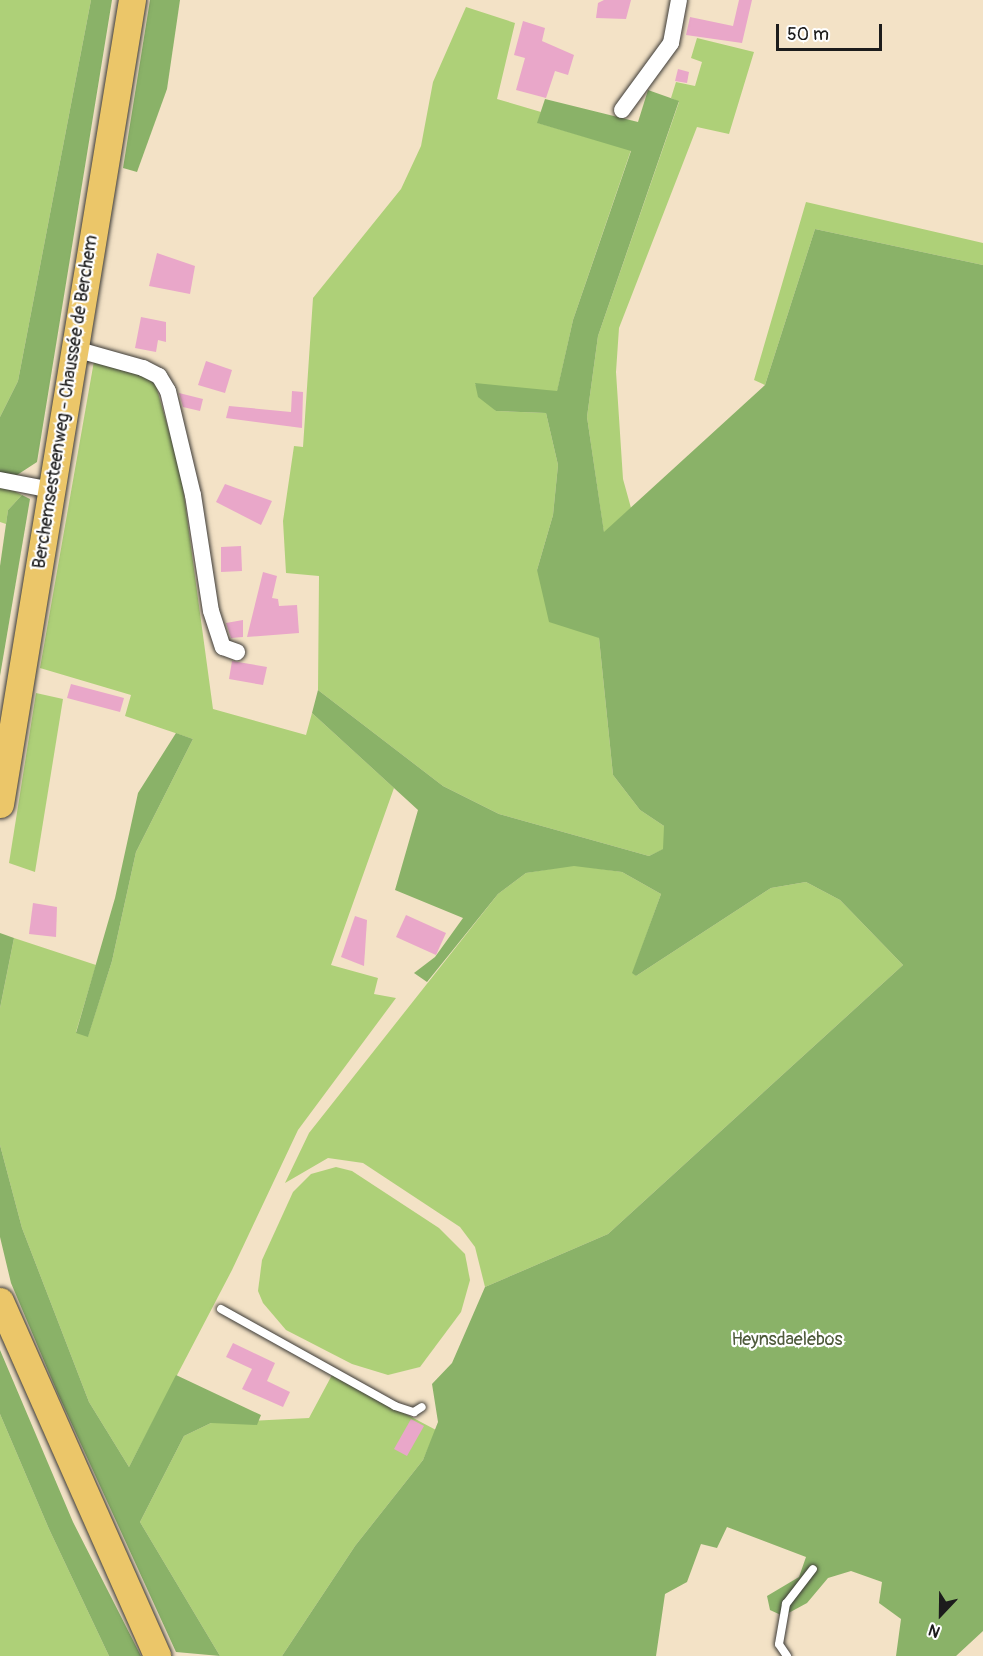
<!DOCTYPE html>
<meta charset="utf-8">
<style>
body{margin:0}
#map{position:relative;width:983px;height:1656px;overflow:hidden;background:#f3e2c6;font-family:Pangolin,sans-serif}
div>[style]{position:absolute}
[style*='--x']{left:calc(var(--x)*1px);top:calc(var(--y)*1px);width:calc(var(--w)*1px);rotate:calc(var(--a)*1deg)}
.green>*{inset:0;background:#aed078}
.forest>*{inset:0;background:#8ab268}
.building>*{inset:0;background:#e9a7c9}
.roads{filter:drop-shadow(0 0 2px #3c3a36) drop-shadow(0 0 2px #3c3a36)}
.lane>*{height:8px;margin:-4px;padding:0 4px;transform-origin:4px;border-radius:4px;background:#fff}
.street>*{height:16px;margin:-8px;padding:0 8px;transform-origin:8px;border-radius:8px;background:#fff}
.primary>*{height:27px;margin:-13.5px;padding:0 13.5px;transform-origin:13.5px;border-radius:13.5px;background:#ebc669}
span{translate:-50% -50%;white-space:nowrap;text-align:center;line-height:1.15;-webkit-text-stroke:4.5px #fff;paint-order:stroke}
.street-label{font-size:18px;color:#1c1c1c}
.park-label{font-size:18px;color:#4f5b3c}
.north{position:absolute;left:911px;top:1584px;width:60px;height:60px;-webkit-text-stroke:4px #fff;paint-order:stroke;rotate:202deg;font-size:16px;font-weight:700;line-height:24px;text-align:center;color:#1c1c1c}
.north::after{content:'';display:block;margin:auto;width:21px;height:27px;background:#1c1c1c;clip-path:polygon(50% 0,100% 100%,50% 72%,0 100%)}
.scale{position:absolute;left:776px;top:24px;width:106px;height:27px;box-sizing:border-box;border:3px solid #1c1c1c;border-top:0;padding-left:8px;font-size:18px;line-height:21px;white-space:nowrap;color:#1c1c1c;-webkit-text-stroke:4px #fff;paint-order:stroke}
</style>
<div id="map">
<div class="green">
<i style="clip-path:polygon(0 0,91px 0,18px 381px,0 417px)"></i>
<i style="clip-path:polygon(466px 7px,515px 23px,497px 99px,541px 112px,538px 123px,631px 150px,573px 320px,557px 392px,475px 384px,496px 411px,546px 413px,558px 465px,553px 515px,537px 570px,599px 638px,613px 775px,640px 810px,664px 826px,664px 849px,649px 856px,499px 814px,443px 786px,318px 690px,319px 576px,286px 573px,283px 521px,294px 446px,303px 447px,313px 298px,401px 189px,421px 146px,433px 82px)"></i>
<i style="clip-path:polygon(697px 38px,754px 52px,729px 134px,697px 127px,619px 328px,616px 372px,623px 479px,631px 508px,604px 533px,587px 417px,598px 336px,679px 102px,671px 98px,676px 82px,695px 86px,702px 62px,691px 58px)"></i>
<i style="clip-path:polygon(806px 202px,983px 243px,983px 265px,815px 229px,765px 385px,754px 380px)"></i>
<i style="clip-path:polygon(94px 361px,148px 376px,156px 386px,181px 473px,213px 709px,306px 735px,312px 713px,394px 788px,331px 965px,378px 978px,374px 994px,396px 998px,298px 1130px,232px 1270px,129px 1467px,89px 1402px,22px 1228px,0 1145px,0 1008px,14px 938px,96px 965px,76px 1032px,88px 1036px,112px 961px,136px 852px,193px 739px,125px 716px,131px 695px,40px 668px)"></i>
<i style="clip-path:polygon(0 484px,30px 499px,22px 495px,8px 510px,6px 524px,0 522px)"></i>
<i style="clip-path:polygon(36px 693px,63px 699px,35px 872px,9px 863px)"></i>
<i style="clip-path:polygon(574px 865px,622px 872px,661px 894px,633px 972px,636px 976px,771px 888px,806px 882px,840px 900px,903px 965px,608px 1234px,485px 1287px,475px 1247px,460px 1227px,363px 1163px,328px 1158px,285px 1183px,309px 1133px,498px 894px,526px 873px)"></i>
<i style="clip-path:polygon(336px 1167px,352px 1171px,439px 1228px,465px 1254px,470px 1280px,461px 1312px,420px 1367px,388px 1375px,352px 1364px,286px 1330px,263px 1303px,258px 1291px,262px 1260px,293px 1192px,311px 1174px)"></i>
<i style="clip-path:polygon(332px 1375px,436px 1430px,423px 1460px,355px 1546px,282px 1656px,220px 1656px,140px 1522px,184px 1436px,211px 1423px,309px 1418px)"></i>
<i style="clip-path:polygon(0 1414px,49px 1529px,109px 1656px,0 1656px)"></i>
</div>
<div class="forest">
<i style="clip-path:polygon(91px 0,112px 0,37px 462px,17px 475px,0 473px,0 417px,18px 381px)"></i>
<i style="clip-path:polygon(150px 0,180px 0,167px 89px,137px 172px,123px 168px)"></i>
<i style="clip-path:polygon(648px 90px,679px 101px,598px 336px,587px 417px,604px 532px,765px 385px,815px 229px,983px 265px,983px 1631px,956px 1656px,896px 1656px,901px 1619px,879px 1603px,882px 1582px,851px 1571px,828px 1578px,807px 1603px,783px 1616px,770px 1610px,767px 1596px,799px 1577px,806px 1557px,727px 1527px,717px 1548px,701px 1544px,687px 1582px,665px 1594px,656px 1656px,282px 1656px,355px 1546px,423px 1460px,438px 1422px,432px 1384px,452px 1363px,485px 1287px,608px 1234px,903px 965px,840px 900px,806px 882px,771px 888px,636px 976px,632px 973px,661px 894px,622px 872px,574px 866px,526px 873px,498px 894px,427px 982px,414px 973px,435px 957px,463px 918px,395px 890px,418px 810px,312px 713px,318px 690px,443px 786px,499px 814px,649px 856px,663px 849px,664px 826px,640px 810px,613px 775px,599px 638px,549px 622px,537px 570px,553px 515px,558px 465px,546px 413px,496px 411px,478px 397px,475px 383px,557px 391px,573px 320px,631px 151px,537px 123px,545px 99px,638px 122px)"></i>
<i style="clip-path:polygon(22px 495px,30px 499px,0 676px,0 566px,8px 510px)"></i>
<i style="clip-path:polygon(176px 733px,193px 739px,136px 852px,112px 961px,88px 1037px,76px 1033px,115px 898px,138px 793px)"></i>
<i style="clip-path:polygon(0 933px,14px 938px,0 1008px)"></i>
<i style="clip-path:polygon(0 1145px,22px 1228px,89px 1402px,129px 1467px,176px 1375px,261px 1415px,257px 1425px,211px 1423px,184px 1436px,140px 1522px,220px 1656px,176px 1652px,58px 1394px,11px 1283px,0 1237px)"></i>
<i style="clip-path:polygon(0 1350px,73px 1522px,141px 1656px,109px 1656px,49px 1529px,0 1414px)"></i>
</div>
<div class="building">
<i style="clip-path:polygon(604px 0,631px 0,626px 19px,596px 18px,598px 3px)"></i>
<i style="clip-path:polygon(739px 0,752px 0,742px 43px,686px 35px,690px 17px,733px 26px)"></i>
<i style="clip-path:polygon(523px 21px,545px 28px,542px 41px,574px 55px,568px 75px,555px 71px,546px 98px,516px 90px,525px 58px,514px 55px)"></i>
<i style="clip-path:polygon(678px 69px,689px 72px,687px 83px,675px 81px)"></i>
<i style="clip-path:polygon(157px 253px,195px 266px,190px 294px,149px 286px)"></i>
<i style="clip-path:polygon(141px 317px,166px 322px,166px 342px,158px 340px,156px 352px,135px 348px)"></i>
<i style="clip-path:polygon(206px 361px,232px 370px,225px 393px,198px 385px)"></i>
<i style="clip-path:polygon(292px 391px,303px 392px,302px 428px,226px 418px,229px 406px,291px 412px)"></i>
<i style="clip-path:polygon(179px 393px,203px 399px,200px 411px,183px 407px)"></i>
<i style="clip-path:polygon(225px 484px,272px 501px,261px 525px,216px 502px)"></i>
<i style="clip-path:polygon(241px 546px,242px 571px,221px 572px,221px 547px)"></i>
<i style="clip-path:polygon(263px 572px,277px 576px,272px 598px,278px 599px,279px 606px,297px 605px,299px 633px,247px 637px)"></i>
<i style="clip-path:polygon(243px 620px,243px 637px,231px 638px,226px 623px)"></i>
<i style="clip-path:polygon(232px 661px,267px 667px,263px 685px,229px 679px)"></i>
<i style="clip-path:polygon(71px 684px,124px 698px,120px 712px,67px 698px)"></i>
<i style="clip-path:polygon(33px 903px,57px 907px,56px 937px,29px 934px)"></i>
<i style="clip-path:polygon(406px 915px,446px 933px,436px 955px,396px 937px)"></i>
<i style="clip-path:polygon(355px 916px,367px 920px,364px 966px,341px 957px)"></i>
<i style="clip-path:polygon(233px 1343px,275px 1363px,267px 1381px,290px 1392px,283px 1407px,242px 1389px,252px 1369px,226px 1357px)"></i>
<i style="clip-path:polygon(411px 1419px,424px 1426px,407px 1456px,394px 1449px)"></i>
</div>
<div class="roads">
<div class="lane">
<i style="--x:221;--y:1309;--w:199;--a:29.1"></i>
<i style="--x:395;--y:1406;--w:20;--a:18"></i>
<i style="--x:414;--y:1412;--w:9;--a:-32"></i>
<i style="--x:787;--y:1656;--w:14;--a:-124"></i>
<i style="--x:779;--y:1644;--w:41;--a:-80.1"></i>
<i style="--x:786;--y:1604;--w:44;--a:-52.4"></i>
</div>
<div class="street">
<i style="--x:622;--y:110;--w:83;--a:-53.8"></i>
<i style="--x:671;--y:43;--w:44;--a:-79.5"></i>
<i style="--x:75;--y:349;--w:71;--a:15.6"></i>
<i style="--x:143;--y:368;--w:18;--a:27"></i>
<i style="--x:159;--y:376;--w:17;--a:59"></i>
<i style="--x:168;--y:391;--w:107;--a:76.5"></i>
<i style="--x:193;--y:495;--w:117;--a:81.2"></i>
<i style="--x:211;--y:611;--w:38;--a:72"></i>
<i style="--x:223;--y:647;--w:15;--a:20"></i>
<i style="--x:0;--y:480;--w:53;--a:10.9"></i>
</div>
<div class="primary">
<i style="--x:0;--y:804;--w:815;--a:-80.68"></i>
<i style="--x:0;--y:1301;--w:388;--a:66.1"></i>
</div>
</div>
<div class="street-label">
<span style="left:66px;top:402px;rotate:-81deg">Berchemsesteenweg - Chaussée de Berchem</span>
</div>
<div class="park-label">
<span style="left:787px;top:1340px">Heynsdaelebos</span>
</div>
<div class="north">N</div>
<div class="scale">50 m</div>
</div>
